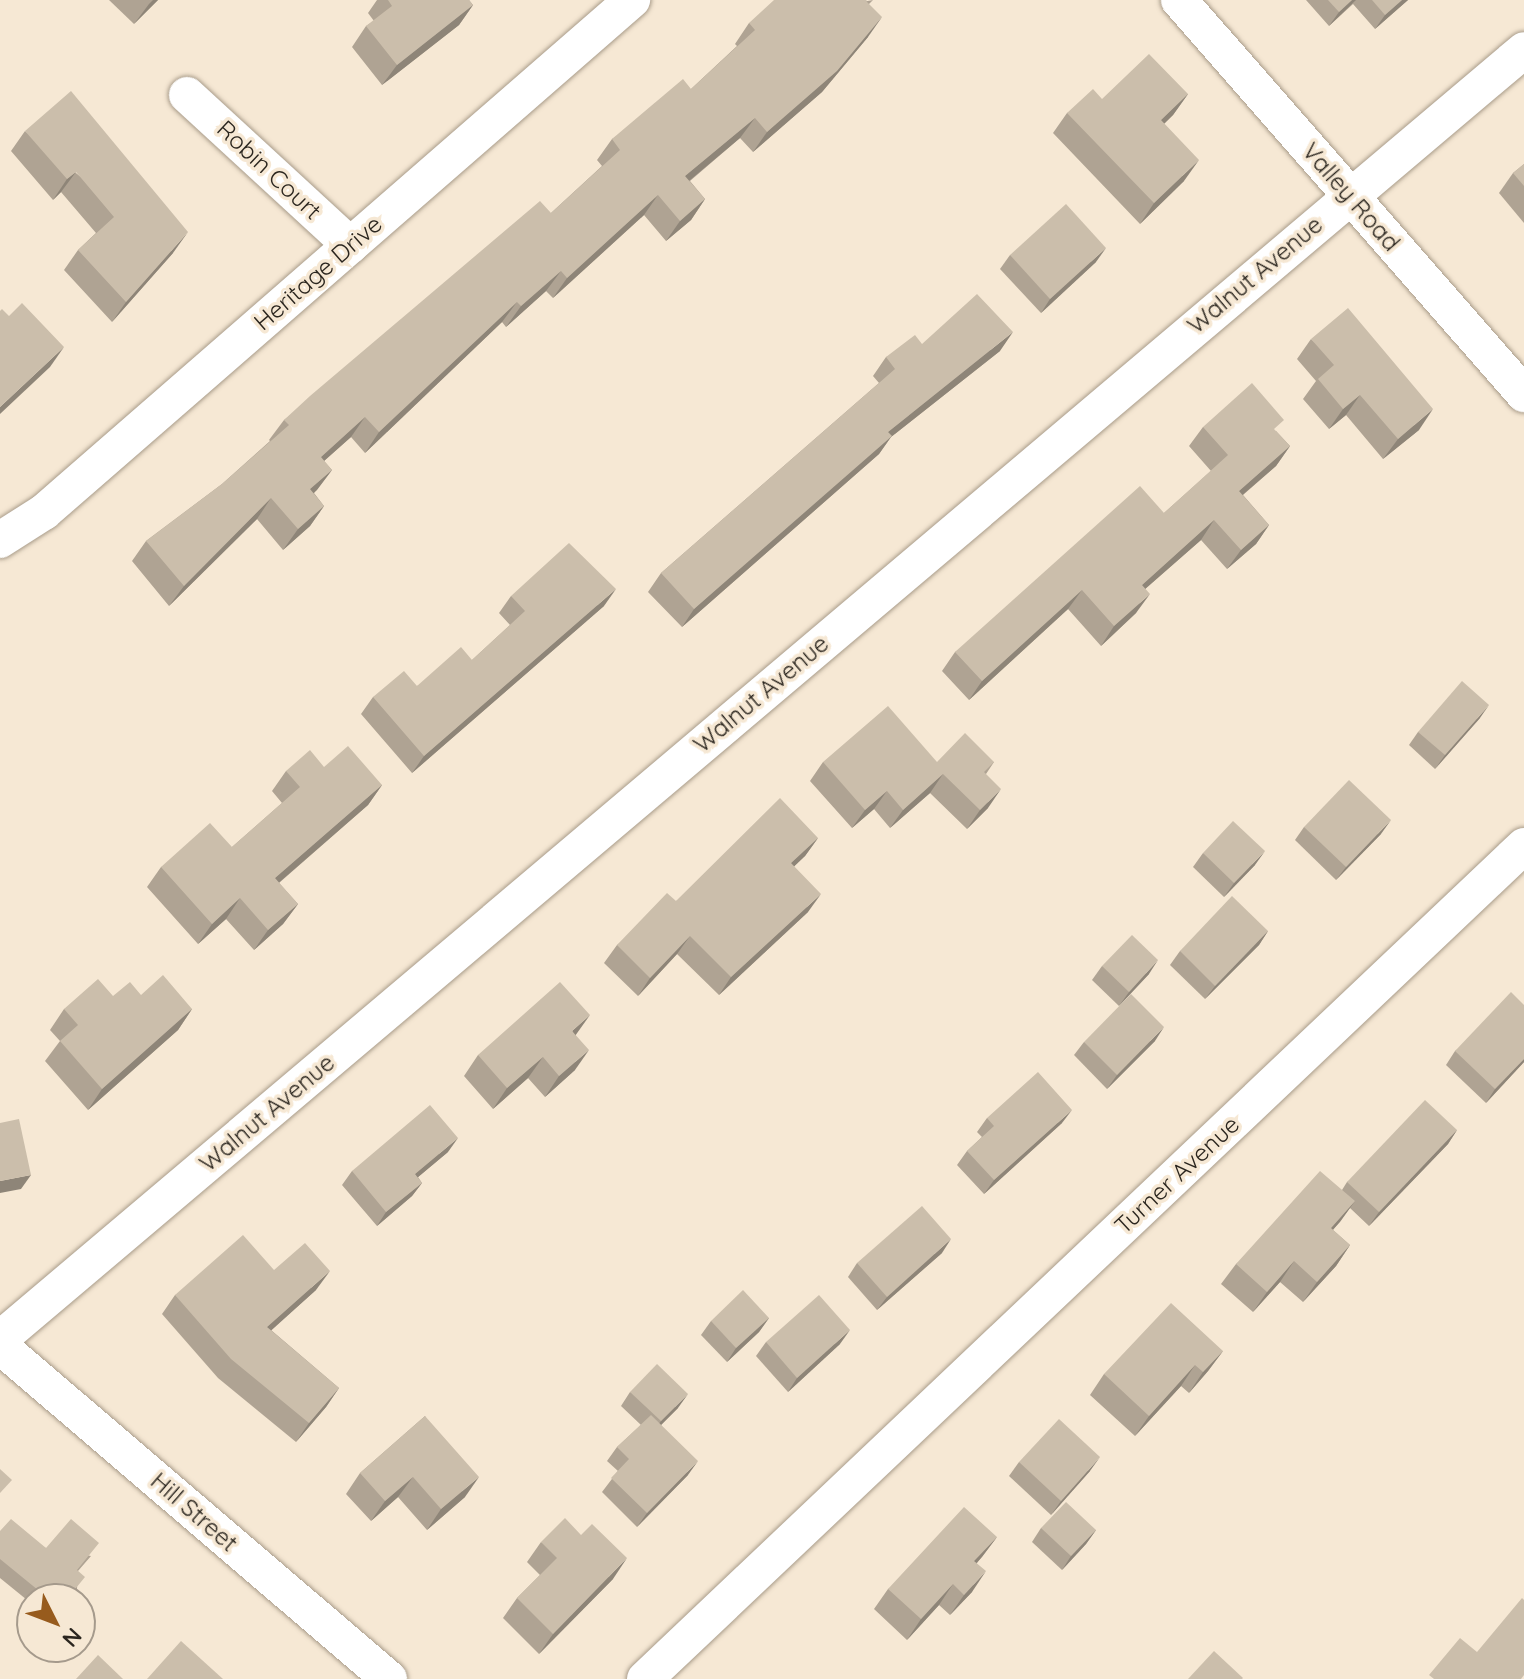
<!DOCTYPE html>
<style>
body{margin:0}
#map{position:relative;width:1524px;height:1679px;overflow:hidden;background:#f6e8d4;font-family:Quicksand,sans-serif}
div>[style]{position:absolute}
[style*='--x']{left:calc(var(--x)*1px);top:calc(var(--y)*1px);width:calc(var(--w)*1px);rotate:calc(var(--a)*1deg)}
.roads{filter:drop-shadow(0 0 2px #a99c8a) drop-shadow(0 0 2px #a99c8a)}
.street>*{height:36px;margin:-18px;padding:0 18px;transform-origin:18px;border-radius:18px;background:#fff}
.wall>*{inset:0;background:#afa393}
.shaded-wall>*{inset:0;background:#8e8578}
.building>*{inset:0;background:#cbbeab}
span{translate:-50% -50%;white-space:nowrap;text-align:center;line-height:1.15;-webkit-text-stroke:7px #f6e8d4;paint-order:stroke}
.street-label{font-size:24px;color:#2b261f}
.north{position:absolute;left:16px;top:1583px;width:80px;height:80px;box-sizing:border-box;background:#f6e8d4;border:2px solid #a59a8c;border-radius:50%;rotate:132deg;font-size:22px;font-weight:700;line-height:32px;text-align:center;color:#2b261f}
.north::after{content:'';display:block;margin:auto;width:28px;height:36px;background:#975b1d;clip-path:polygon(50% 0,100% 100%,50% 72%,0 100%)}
</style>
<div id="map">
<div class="roads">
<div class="street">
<i style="--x:1179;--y:0;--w:524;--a:48.79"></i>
<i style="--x:187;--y:95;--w:222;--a:42.6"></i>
<i style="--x:0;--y:540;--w:52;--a:-32.5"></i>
<i style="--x:44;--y:512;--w:780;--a:-41.05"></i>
<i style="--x:0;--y:1339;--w:1996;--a:-40.22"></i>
<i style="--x:0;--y:1346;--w:512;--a:40.56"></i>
<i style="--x:645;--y:1679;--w:1211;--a:-43.46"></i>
</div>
</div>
<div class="wall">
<i style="clip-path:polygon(109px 0,158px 0,134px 24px)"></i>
<i style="clip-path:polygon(377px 0,469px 0,473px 5px,459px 25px,382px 85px,352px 47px,366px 26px,374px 21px,368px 13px)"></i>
<i style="clip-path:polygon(873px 0,869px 4px,868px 37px,822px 92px,753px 152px,740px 138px,690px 181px,705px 199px,691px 220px,666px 241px,644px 215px,553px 298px,546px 291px,506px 327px,502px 322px,365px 453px,351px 437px,324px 461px,332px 470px,314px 493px,324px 506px,310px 526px,283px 550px,257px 519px,169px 606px,132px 561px,146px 541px,222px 484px,270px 441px,269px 440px,284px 420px,551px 213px,602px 166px,597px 160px,612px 139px,691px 89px,737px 46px,735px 44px,749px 23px)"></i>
<i style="clip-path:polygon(1306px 0,1408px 0,1375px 29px,1353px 4px,1329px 26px)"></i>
<i style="clip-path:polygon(1188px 94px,1173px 115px,1164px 124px,1184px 181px,1140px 224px,1053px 133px,1067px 113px,1102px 99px)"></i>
<i style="clip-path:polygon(25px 131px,173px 253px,112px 322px,64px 270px,78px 250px,96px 233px,61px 192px,53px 200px,11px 151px)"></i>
<i style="clip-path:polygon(1524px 164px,1524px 223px,1499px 193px,1513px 173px)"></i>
<i style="clip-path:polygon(1010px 255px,1096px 262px,1041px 313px,1000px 269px)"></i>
<i style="clip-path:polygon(1311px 339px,1419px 430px,1383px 459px,1346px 415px,1329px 429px,1303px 399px,1316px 381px,1297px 359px)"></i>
<i style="clip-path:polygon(922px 344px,1000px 351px,891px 437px,879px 454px,682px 627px,648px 592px,661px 573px,879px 383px,873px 376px,886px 357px)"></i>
<i style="clip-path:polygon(1203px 427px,1276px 431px,1290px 446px,1276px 466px,1243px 495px,1269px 525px,1256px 544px,1227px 569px,1201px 540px,1145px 589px,1136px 613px,1101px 646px,1068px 609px,969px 700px,942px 671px,955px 652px,1164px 513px,1211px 471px,1189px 446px)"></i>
<i style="clip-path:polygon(511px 596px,604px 606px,412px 773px,361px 714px,373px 697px,417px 686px,472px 660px,510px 625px,499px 613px)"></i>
<i style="clip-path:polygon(1480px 718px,1435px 769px,1409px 745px,1418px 732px)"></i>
<i style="clip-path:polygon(823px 762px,994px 762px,986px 774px,988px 808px,967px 829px,930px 793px,890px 828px,874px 809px,852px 828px,810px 781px)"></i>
<i style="clip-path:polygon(324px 767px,382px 785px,368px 805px,279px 883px,298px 904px,283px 924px,254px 950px,226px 919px,198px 944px,147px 887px,161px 867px,232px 847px,282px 803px,272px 791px,286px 771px)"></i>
<i style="clip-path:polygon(1304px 827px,1381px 834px,1336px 880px,1295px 840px)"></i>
<i style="clip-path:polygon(818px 838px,805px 856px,794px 866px,808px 912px,719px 995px,677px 954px,638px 996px,604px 963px,617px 945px,676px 901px)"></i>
<i style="clip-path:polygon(1203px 853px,1255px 865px,1224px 897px,1193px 867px)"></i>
<i style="clip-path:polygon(1268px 931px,1259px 945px,1205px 999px,1170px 965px,1180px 951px)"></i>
<i style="clip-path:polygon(1102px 966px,1149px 974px,1119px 1006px,1092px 980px)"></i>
<i style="clip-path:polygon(113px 996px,192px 1009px,178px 1030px,88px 1110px,45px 1061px,60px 1041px,50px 1030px,64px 1009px)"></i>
<i style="clip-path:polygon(1524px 1005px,1524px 1062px,1486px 1103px,1446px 1065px,1455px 1051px)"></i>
<i style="clip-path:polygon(576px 1035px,575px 1070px,545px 1097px,528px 1078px,493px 1109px,464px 1076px,478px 1055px)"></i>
<i style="clip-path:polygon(1155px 1041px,1107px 1089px,1074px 1055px,1084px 1042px)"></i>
<i style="clip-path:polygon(987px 1118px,1062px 1123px,984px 1194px,957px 1165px,967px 1151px,982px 1137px,977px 1132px)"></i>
<i style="clip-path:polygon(1457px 1130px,1448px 1144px,1369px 1226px,1350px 1208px,1333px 1230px,1350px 1245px,1336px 1266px,1303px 1302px,1280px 1282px,1253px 1312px,1221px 1284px,1236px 1264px,1342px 1190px,1347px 1182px)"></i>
<i style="clip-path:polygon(448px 1152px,418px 1177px,422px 1183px,412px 1196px,377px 1226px,342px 1185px,352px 1171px)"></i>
<i style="clip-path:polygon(942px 1253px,877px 1310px,848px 1277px,857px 1263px)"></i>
<i style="clip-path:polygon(274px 1270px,316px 1290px,271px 1330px,339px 1388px,326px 1407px,296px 1442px,218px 1378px,162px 1314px,175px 1295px)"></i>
<i style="clip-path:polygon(769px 1318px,759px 1332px,727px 1362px,701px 1335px,711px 1321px)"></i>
<i style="clip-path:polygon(766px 1342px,840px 1344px,788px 1392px,756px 1356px)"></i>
<i style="clip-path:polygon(1223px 1351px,1208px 1371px,1189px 1393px,1181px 1386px,1135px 1436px,1090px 1395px,1104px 1374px)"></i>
<i style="clip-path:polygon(630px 1392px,678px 1408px,661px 1425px,688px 1475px,637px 1527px,602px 1492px,618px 1471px,607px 1461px,617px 1447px,641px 1425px,621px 1406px)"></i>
<i style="clip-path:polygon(425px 1416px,465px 1497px,427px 1530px,398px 1497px,371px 1521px,346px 1494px,360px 1473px)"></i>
<i style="clip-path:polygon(1019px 1462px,1090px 1471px,1051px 1515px,1009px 1476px)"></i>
<i style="clip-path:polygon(1041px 1528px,1096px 1530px,1086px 1544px,1062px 1570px,1032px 1542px)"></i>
<i style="clip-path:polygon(0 1531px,46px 1548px,91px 1556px,78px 1571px,77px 1589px,68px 1599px,32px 1599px,32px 1604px,0 1578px)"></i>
<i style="clip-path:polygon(997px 1537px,977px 1563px,972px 1592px,950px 1615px,939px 1605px,907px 1640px,874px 1609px,888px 1589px)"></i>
<i style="clip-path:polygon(541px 1542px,613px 1579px,539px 1654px,503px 1618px,517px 1598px,540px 1575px,527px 1562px)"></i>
</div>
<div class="shaded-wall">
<i style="clip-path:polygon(153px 0,158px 0,134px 24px,149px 4px)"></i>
<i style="clip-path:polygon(1352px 0,1356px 0,1329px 26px,1339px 12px)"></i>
<i style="clip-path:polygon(1402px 0,1408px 0,1375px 29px,1385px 15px)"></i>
<i style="clip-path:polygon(473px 5px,459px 25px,382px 85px,397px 65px)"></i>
<i style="clip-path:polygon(882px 17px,868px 37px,822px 92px,753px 152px,767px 132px)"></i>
<i style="clip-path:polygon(1188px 94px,1173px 115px,1146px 141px,1161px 120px)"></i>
<i style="clip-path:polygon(755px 118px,740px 138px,671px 196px,685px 176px)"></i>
<i style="clip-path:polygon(1199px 160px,1184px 181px,1140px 224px,1154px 203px)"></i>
<i style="clip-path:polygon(76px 172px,61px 192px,53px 200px,67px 179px)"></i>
<i style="clip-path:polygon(658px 195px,644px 215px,553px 298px,567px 278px)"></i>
<i style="clip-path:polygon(705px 199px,691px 220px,666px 241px,680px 221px)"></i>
<i style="clip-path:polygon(188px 232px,173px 253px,112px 322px,126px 302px)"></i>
<i style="clip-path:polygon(1106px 248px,1096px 262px,1041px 313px,1050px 299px)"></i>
<i style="clip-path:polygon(561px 271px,546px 291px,506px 327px,521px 306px)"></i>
<i style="clip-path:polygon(517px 302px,502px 322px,365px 453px,379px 432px)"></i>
<i style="clip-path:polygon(1013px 332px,1000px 351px,891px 437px,879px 454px,682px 627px,694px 609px,888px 432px)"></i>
<i style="clip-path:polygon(64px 347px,50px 367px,0 414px,0 407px)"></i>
<i style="clip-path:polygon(1360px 395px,1346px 415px,1329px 429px,1343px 409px)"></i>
<i style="clip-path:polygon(1433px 409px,1419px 430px,1383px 459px,1398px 439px)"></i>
<i style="clip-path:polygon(365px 417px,351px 437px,306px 477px,321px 457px)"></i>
<i style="clip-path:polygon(1290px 446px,1276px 466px,1225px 510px,1239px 491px)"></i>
<i style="clip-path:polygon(332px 470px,317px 490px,296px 509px,310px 489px)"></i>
<i style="clip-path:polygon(271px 498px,257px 519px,169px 606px,184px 586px)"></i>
<i style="clip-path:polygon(324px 506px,310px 526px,283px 550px,298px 529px)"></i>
<i style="clip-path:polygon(1214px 520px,1201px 540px,1128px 604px,1142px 585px)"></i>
<i style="clip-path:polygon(1269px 525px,1256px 544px,1227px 569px,1241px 550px)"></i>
<i style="clip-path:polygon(616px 589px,604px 606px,412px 773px,424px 756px)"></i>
<i style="clip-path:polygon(1082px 590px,1068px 609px,969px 700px,982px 681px)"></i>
<i style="clip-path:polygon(1150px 594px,1136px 613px,1101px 646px,1114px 626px)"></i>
<i style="clip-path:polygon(1489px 705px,1480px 718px,1435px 769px,1445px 755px)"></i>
<i style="clip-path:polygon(943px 774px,930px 793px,890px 828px,903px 810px)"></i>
<i style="clip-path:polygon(382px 785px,368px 805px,260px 899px,275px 878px)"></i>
<i style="clip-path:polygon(1001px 789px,988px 808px,967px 829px,980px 810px)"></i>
<i style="clip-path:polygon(887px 791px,874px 809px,852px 828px,865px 810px)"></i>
<i style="clip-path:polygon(1391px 820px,1381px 834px,1336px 880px,1346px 867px)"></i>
<i style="clip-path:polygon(818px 838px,805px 856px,779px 881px,791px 863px)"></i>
<i style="clip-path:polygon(1265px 851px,1255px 865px,1224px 897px,1234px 883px)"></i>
<i style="clip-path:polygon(821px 894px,808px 912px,719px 995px,731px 977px)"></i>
<i style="clip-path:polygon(240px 898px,226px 919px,198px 944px,212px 924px)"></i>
<i style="clip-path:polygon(298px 904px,283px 924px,254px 950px,268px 930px)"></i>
<i style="clip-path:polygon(1268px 931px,1259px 945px,1205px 999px,1215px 986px)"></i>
<i style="clip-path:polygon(690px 936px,677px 954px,638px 996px,650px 978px)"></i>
<i style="clip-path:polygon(1158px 960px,1149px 974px,1119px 1006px,1129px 992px)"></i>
<i style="clip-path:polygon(192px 1009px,178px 1030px,88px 1110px,102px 1089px)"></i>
<i style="clip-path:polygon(590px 1015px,575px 1036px,572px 1031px)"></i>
<i style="clip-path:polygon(1164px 1027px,1155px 1041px,1107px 1089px,1117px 1075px)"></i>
<i style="clip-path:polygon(589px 1050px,575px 1070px,545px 1097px,559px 1076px)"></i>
<i style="clip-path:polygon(543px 1057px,528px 1078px,493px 1109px,507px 1088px)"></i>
<i style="clip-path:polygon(1524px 1059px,1524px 1062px,1486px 1103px,1495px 1089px)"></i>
<i style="clip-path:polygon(1072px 1110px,1062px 1123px,984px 1194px,994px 1180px)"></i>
<i style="clip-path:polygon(1457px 1130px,1448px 1144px,1369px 1226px,1379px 1212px)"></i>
<i style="clip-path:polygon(458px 1138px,448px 1152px,405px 1188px,415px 1174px)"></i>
<i style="clip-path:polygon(31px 1175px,21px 1189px,0 1193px,0 1181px)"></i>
<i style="clip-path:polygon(422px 1183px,412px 1196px,377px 1226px,386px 1212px)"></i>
<i style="clip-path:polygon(1355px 1201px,1340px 1222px,1316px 1248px,1331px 1228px)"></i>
<i style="clip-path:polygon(951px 1239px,942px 1253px,877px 1310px,887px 1297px)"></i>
<i style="clip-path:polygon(1350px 1245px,1336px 1266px,1303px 1302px,1317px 1282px)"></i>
<i style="clip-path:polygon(1294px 1261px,1280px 1282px,1253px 1312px,1267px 1292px)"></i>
<i style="clip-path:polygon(330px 1271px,316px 1290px,254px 1346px,267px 1327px)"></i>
<i style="clip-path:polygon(769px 1318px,759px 1332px,727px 1362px,736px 1348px)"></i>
<i style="clip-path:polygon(850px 1330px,840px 1344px,788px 1392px,797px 1378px)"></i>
<i style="clip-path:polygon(1223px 1351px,1208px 1371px,1189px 1393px,1203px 1372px)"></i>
<i style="clip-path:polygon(1195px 1365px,1181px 1386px,1135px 1436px,1149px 1416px)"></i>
<i style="clip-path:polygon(339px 1388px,326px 1407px,296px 1442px,309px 1423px)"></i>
<i style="clip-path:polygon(688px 1394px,678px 1408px,651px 1435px,661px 1421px)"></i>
<i style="clip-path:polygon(1100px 1457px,1090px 1471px,1051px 1515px,1061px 1501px)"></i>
<i style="clip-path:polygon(698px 1461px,688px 1475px,637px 1527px,647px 1513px)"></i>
<i style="clip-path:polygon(413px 1477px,398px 1497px,371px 1521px,385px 1501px)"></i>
<i style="clip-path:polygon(479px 1477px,465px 1497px,427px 1530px,441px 1509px)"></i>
<i style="clip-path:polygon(1096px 1530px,1086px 1544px,1062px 1570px,1071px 1556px)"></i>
<i style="clip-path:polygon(997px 1537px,982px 1557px,960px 1581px,974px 1561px)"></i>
<i style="clip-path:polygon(627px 1558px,613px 1579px,539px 1654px,553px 1634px)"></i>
<i style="clip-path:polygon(986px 1571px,972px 1592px,950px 1615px,964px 1595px)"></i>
<i style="clip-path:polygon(953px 1584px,939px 1605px,907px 1640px,921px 1619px)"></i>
</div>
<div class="building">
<i style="clip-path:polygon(388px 0,469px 0,473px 5px,397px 65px,366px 26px,392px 6px)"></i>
<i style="clip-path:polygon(774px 0,867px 0,866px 1px,882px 17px,837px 71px,767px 132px,755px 118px,685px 176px,705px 199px,680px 221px,658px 195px,567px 278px,561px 271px,521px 306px,517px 302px,379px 432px,365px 417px,321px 457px,332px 470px,310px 489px,324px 506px,298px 529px,271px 498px,184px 586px,146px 541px,222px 484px,289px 425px,284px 420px,310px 396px,540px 201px,551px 213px,620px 150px,612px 139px,683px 79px,691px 89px,755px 30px,749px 23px)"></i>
<i style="clip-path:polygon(1328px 0,1352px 0,1339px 12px)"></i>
<i style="clip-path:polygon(1372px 0,1402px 0,1385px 15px)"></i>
<i style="clip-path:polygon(1149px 54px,1188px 94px,1161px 120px,1199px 160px,1154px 203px,1067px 113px,1093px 89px,1102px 99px)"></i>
<i style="clip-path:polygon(71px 91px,188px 232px,126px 302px,78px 250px,114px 217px,76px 172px,67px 179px,25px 131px)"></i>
<i style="clip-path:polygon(1524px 164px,1524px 186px,1513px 173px)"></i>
<i style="clip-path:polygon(1066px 204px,1106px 248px,1050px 299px,1010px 255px)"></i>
<i style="clip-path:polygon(977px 294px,1013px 332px,888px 432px,892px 436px,694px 609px,661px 573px,895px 369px,886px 357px,915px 335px,922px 344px)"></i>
<i style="clip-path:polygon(22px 303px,64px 347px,0 407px,0 311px,2px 309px,9px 316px)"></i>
<i style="clip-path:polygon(1348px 308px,1433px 409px,1398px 439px,1360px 395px,1343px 409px,1318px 379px,1334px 365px,1311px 339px)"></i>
<i style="clip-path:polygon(1252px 383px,1284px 420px,1274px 429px,1290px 446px,1239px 491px,1269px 525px,1241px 550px,1214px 520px,1142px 585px,1150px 594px,1114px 626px,1082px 590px,982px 681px,955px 652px,1140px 486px,1164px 513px,1228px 455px,1203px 427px)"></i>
<i style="clip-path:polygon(569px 543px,616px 589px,424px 756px,373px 697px,404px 671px,417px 686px,461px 647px,472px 660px,525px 611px,511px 596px)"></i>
<i style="clip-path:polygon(1462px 681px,1489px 705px,1445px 755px,1418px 732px)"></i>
<i style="clip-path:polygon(888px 706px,937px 762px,965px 733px,994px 762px,984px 772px,1001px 789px,980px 810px,943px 774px,903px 810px,887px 791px,865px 810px,823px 762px)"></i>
<i style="clip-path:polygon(348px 746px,382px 785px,275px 878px,298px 904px,268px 930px,240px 898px,212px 924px,161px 867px,210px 823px,232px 847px,300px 787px,286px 771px,310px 750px,324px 767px)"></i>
<i style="clip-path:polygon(1349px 780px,1391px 820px,1346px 867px,1304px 827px)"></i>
<i style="clip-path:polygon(780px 798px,818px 838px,791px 863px,821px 894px,731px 977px,690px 936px,650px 978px,617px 945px,667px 893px,676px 901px)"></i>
<i style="clip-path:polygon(1233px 821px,1265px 851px,1234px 883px,1203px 853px)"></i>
<i style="clip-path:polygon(1232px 896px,1268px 931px,1215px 986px,1180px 951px)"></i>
<i style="clip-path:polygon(1132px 935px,1158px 960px,1129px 992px,1102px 966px)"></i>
<i style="clip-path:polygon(163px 975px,192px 1009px,102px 1089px,60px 1041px,78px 1025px,64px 1009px,98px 979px,113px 996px,130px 982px,141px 995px)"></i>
<i style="clip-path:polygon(560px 982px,590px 1015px,572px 1031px,589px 1050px,559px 1076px,543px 1057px,507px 1088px,478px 1055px)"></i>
<i style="clip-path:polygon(1511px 992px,1524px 1005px,1524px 1059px,1495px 1089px,1455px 1051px)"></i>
<i style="clip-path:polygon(1131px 994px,1164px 1027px,1117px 1075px,1084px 1042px)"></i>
<i style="clip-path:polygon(1038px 1072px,1072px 1110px,994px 1180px,967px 1151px,994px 1126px,987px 1118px)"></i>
<i style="clip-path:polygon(1425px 1100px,1457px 1130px,1379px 1212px,1347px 1182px)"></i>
<i style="clip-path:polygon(430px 1105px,458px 1138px,415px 1174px,422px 1183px,386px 1212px,352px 1171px)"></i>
<i style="clip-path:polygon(19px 1119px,31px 1175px,0 1181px,0 1123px)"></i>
<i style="clip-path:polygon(1320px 1171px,1355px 1201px,1331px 1228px,1350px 1245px,1317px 1282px,1294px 1261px,1267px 1292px,1236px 1264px)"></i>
<i style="clip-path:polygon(922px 1206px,951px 1239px,887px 1297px,857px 1263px)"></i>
<i style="clip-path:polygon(243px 1235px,274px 1270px,305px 1243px,330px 1271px,267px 1327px,339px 1388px,309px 1423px,231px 1359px,175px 1295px)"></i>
<i style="clip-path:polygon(743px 1290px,769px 1318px,736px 1348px,711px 1321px)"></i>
<i style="clip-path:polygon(819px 1295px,850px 1330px,797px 1378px,766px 1342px)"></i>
<i style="clip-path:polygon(1171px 1303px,1223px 1351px,1203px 1372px,1195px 1365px,1149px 1416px,1104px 1374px)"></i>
<i style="clip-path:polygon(657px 1364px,688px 1394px,661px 1421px,630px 1392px)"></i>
<i style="clip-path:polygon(651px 1415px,698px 1461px,647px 1513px,611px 1478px,629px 1459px,617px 1447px)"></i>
<i style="clip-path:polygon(425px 1416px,479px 1477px,441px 1509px,413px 1477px,385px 1501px,360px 1473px)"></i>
<i style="clip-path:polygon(1059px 1419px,1100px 1457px,1061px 1501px,1019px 1462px)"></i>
<i style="clip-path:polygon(0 1469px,12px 1480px,0 1493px)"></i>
<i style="clip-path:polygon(1066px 1502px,1096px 1530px,1071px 1556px,1041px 1528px)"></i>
<i style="clip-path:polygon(964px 1507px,997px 1537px,974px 1561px,986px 1571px,964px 1595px,953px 1584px,921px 1619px,888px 1589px)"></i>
<i style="clip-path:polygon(565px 1518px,581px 1535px,592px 1524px,627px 1558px,553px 1634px,517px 1598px,557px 1558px,541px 1542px)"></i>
<i style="clip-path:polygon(11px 1519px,46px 1548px,71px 1519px,99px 1543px,77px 1570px,85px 1577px,67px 1599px,49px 1599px,0 1559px,0 1531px)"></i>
<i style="clip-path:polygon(1522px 1598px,1524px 1600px,1524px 1675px,1521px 1679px,1434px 1679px,1429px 1675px,1460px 1638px,1477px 1652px)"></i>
<i style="clip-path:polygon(181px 1641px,223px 1679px,147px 1679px)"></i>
<i style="clip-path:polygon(1214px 1651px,1243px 1678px,1242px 1679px,1188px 1679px)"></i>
<i style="clip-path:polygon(98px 1655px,123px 1679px,76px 1679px)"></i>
</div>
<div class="street-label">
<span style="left:269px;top:170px;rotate:43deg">Robin Court</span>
<span style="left:1351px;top:197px;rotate:49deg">Valley Road</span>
<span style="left:318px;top:273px;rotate:-41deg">Heritage Drive</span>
<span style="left:1255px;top:275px;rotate:-40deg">Walnut Avenue</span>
<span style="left:761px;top:694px;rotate:-40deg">Walnut Avenue</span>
<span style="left:267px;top:1113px;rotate:-40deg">Walnut Avenue</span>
<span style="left:1177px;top:1175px;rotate:-43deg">Turner Avenue</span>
<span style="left:194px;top:1512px;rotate:41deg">Hill Street</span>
</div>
<div class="north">N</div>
</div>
